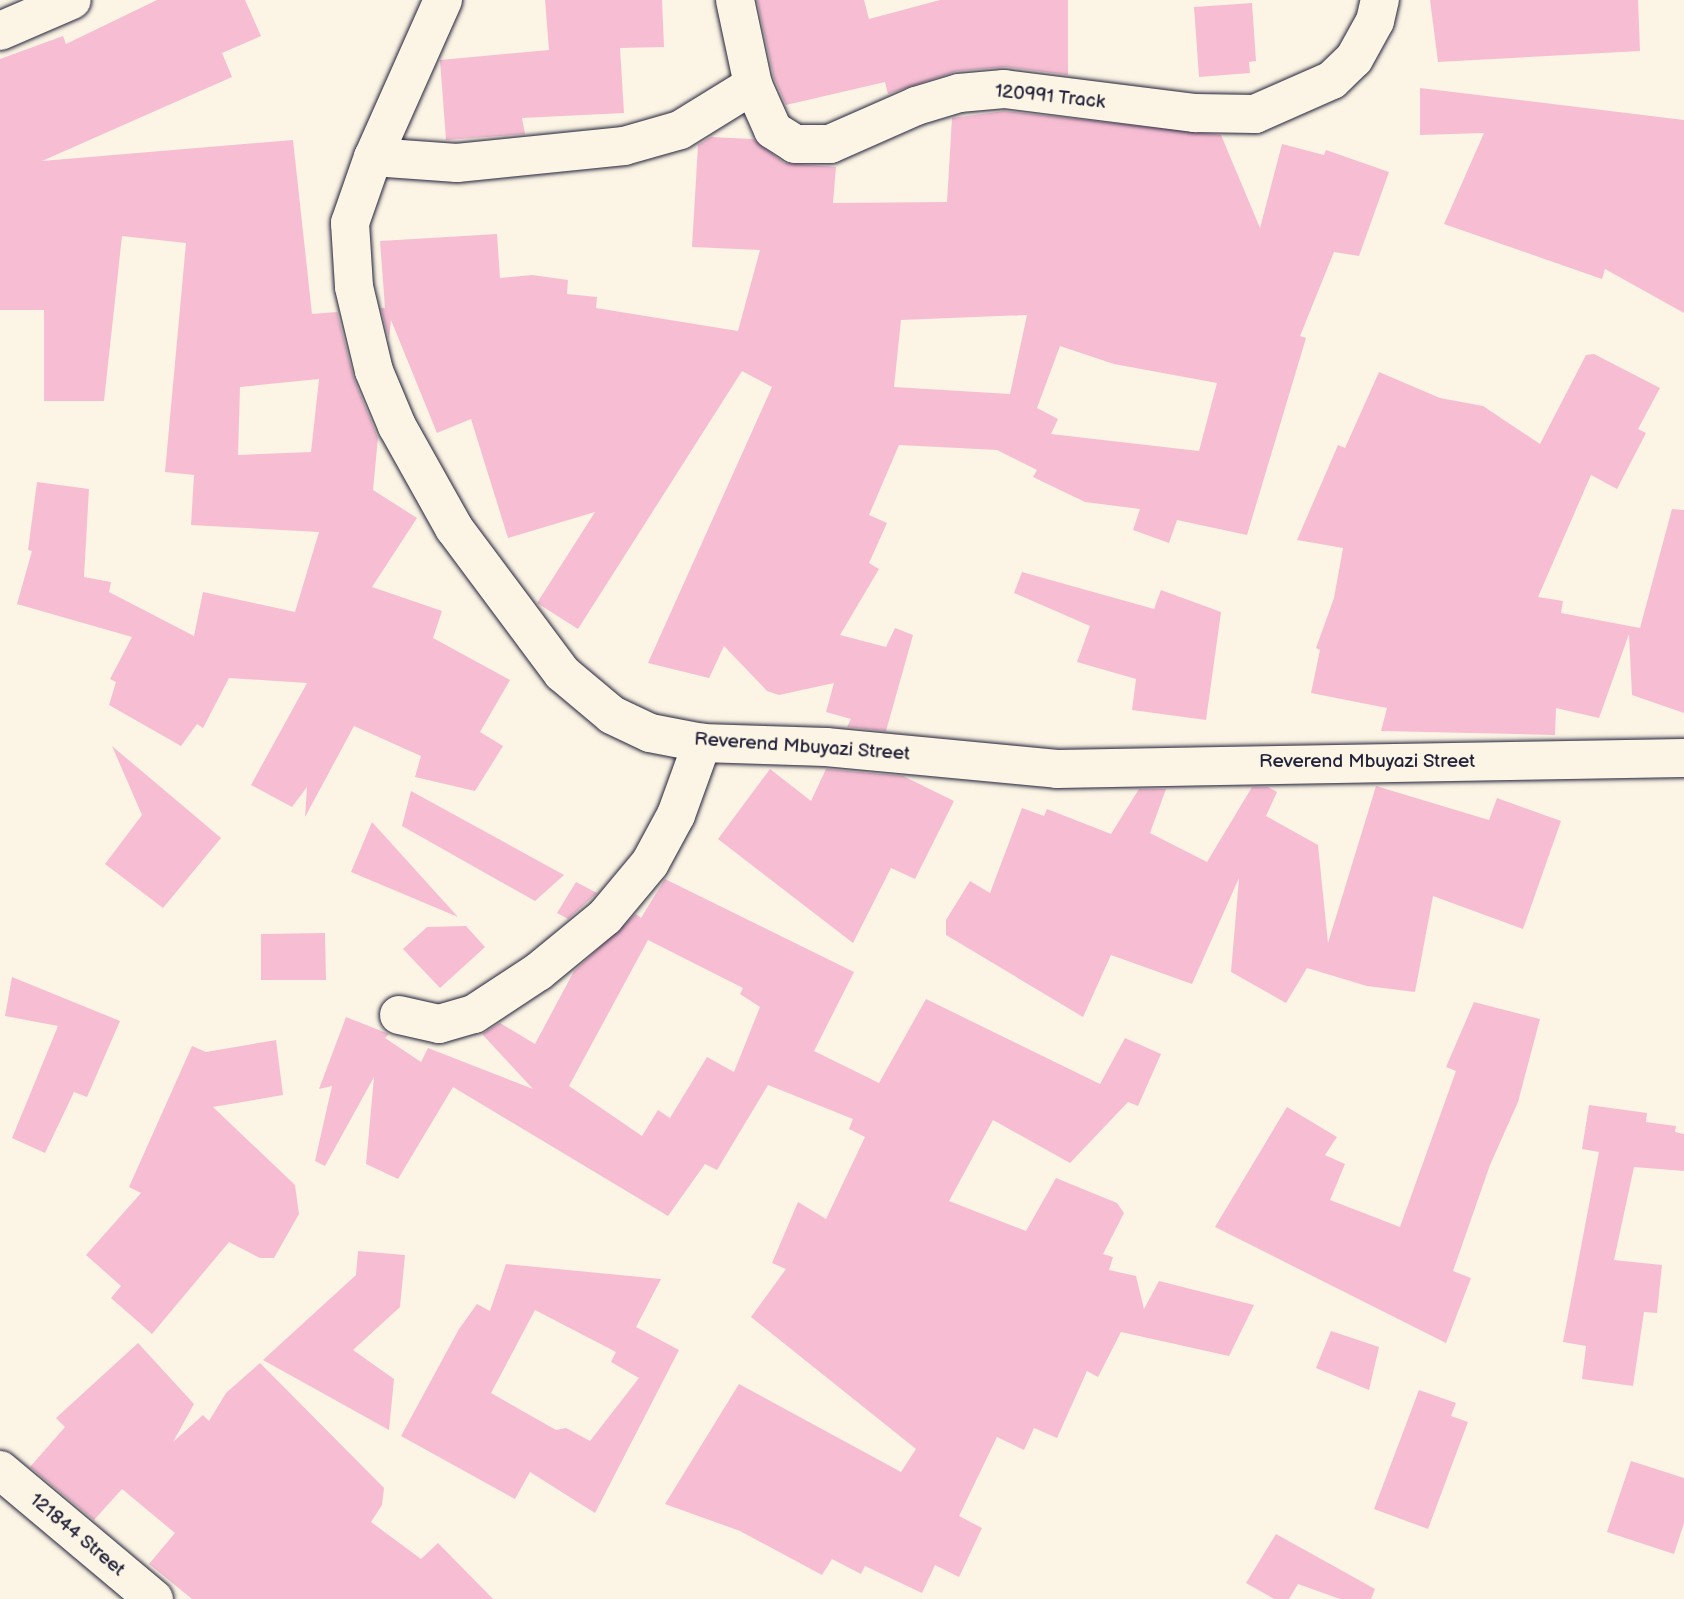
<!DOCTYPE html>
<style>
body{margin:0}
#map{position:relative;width:1684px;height:1599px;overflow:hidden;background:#fcf5e5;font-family:"Balsamiq Sans",sans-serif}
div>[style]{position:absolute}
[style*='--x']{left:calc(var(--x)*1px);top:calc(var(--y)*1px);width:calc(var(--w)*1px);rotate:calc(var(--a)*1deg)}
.building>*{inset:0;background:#f7bed3}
.roads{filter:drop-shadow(0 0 2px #22223b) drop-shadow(0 0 2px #22223b)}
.minor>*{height:38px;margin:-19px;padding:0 19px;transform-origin:19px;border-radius:19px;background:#fcf5e5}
span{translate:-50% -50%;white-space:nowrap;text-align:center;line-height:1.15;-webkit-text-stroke:5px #fcf5e5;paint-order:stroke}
.street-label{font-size:19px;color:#22223b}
</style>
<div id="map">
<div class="building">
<i style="clip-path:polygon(evenodd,157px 0,245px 0,261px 36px,222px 53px,232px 77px,42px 161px,293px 140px,312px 314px,337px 312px,354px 379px,378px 438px,373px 490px,417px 518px,372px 587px,442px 611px,433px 638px,510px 680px,480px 732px,503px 746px,475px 791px,415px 777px,421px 756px,354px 726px,305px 817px,307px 787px,292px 807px,251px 785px,307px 683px,229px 678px,203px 728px,197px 724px,181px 746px,109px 705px,116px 682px,110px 679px,132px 637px,17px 604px,32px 551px,28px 550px,37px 482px,89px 489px,84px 577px,111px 582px,109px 592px,194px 636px,203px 592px,295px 612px,319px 532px,191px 525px,194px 475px,165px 472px,186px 243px,122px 236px,104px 401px,44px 401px,44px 310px,0 310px,0 59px,63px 36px,66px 44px,157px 0,319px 379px,311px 452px,238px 455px,240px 387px,319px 379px)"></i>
<i style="clip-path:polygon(545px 0,662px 0,664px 47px,620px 48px,624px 113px,522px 118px,525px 134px,446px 140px,440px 60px,549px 50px)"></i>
<i style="clip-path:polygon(757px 0,864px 0,869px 19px,940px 0,1068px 0,1068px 75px,1006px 67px,957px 71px,888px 94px,885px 82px,786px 105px,774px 78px)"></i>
<i style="clip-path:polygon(1430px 0,1638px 0,1640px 51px,1438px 62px)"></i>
<i style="clip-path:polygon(1252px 3px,1256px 61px,1249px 62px,1250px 73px,1199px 77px,1194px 7px)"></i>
<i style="clip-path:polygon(1420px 88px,1684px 120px,1684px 313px,1605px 269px,1602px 279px,1444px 224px,1484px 133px,1420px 135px)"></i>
<i style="clip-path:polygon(evenodd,1004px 111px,1221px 135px,1260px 228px,1282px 144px,1324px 155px,1326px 150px,1389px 172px,1359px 256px,1334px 252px,1300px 336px,1306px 338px,1247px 535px,1177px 520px,1169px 543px,1133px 530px,1140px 509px,1085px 502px,1033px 477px,1037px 470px,997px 450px,899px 445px,869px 515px,887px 523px,869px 563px,879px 569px,840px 635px,886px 647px,895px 628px,913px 635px,886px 731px,847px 727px,851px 719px,826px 712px,834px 683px,779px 695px,767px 691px,724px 646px,709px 678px,648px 663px,772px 387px,742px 371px,578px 629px,537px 603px,595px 512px,508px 538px,471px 419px,437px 433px,391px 320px,389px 339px,381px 308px,385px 308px,380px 241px,497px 234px,500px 278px,532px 275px,568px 280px,567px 294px,597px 297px,596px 308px,738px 331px,760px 250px,692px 247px,698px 145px,711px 137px,753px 139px,784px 163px,836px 167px,833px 203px,947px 202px,952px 118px,1004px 111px,1027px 315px,1010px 394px,894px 387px,901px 320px,1027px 315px,1004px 111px,1060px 346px,1114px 364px,1217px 383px,1199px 451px,1051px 434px,1058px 419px,1037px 408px,1060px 346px)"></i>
<i style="clip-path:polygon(1594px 354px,1660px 388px,1638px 429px,1646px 433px,1617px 489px,1591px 475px,1538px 597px,1563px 601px,1561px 613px,1640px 628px,1672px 509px,1684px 510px,1684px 713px,1632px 695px,1629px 634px,1599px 718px,1556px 708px,1555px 735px,1381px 731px,1387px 708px,1311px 693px,1320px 650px,1316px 648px,1334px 598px,1343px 548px,1297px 540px,1338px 445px,1345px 448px,1379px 372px,1440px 398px,1483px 406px,1540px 444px,1586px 355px)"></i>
<i style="clip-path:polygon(1022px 572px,1154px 609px,1161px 590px,1221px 612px,1206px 720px,1132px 710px,1136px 679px,1077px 662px,1090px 626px,1014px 593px)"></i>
<i style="clip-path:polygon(112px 746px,221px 838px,163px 908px,105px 864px,142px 815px)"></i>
<i style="clip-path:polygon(770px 769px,811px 801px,826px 769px,903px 776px,954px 801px,915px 879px,891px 868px,853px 943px,718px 839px)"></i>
<i style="clip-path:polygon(1376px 786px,1489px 820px,1497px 798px,1561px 821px,1523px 929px,1433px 896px,1415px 992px,1367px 986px,1307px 968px,1286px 1003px,1231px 972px,1239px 878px,1192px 984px,1111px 955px,1083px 1017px,946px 935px,946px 920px,970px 881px,990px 893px,1022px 808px,1044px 816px,1047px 809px,1111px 834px,1139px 789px,1166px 789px,1150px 833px,1207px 862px,1252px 787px,1268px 787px,1277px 792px,1266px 816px,1318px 845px,1328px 943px)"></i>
<i style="clip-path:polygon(411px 791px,564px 875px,535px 901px,402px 826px)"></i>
<i style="clip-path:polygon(372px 822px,458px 917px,351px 872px)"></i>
<i style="clip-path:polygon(evenodd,665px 879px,854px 972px,814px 1051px,879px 1083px,926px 999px,1100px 1084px,1125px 1038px,1161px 1054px,1138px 1106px,1128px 1102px,1070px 1163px,993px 1120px,949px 1201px,1026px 1231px,1056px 1178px,1117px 1203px,1124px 1213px,1103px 1254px,1113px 1257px,1109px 1270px,1136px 1276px,1144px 1309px,1159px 1281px,1254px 1305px,1229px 1356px,1121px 1332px,1098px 1377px,1087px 1371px,1057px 1438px,1034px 1428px,1024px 1450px,997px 1437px,959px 1516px,982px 1528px,959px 1577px,935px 1565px,922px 1593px,865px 1566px,861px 1574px,832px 1559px,822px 1575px,740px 1531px,665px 1504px,739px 1384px,901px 1472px,916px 1449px,751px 1317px,786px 1269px,772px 1263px,798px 1202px,826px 1219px,865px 1137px,849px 1129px,853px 1119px,768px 1085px,717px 1170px,705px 1164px,668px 1216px,453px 1087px,398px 1179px,366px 1164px,374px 1077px,325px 1166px,315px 1161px,332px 1086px,319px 1089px,346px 1017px,389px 1034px,385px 1038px,421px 1062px,428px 1048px,533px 1089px,482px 1034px,500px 1023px,535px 1044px,574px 971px,636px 914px,641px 918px,665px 879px,648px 940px,743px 988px,740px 994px,760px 1007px,734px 1072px,707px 1057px,670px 1118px,658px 1110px,642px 1136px,569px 1086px,648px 940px)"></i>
<i style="clip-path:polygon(576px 882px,597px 893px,568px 919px,557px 913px)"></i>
<i style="clip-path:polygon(466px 926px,485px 947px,440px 988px,403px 949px,427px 927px)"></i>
<i style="clip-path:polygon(325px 933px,326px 980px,261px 980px,261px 934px)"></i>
<i style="clip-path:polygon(12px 977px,120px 1021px,87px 1097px,74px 1092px,45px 1153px,12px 1138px,58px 1026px,5px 1016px)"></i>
<i style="clip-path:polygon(1474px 1002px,1540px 1019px,1518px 1102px,1490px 1165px,1453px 1271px,1471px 1278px,1446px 1343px,1215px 1227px,1287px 1107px,1337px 1137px,1325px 1155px,1345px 1164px,1330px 1200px,1400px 1227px,1456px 1071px,1446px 1067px)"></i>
<i style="clip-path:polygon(276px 1040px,283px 1095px,213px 1107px,295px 1185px,299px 1214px,274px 1258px,260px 1258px,229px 1242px,152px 1334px,111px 1298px,121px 1286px,86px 1255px,141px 1193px,129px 1187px,192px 1046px,206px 1052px)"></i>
<i style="clip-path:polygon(1589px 1105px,1647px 1113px,1646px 1122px,1676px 1126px,1675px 1132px,1684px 1134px,1684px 1171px,1634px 1167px,1614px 1260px,1662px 1265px,1657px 1313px,1644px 1312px,1633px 1386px,1582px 1379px,1586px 1346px,1563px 1342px,1599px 1152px,1582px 1149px)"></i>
<i style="clip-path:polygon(358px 1251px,405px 1255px,400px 1307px,353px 1350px,394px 1379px,389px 1430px,263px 1360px,356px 1275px)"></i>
<i style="clip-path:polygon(evenodd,506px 1264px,661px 1279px,636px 1327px,679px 1350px,595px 1513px,530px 1472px,515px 1499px,401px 1436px,459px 1329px,477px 1304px,490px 1311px,506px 1264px,535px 1310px,616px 1352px,611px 1362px,639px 1378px,590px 1441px,566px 1428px,556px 1430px,491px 1393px,535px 1310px)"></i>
<i style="clip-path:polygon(1331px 1331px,1379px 1347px,1369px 1390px,1316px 1368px)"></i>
<i style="clip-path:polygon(138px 1343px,194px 1404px,173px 1442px,203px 1415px,209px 1421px,226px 1393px,260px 1363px,384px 1488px,382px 1505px,371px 1522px,421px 1559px,438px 1543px,493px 1599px,192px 1599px,149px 1564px,175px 1533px,122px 1489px,94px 1520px,30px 1467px,65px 1427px,56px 1418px)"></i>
<i style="clip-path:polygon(1419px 1390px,1456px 1403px,1451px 1416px,1468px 1422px,1428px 1529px,1374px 1509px)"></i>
<i style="clip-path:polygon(1631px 1461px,1684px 1478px,1684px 1523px,1674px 1554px,1607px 1532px)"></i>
<i style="clip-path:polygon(1276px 1534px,1375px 1589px,1371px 1599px,1340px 1599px,1298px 1584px,1289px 1599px,1274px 1599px,1246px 1583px)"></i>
</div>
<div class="roads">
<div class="minor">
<i style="--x:443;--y:0;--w:172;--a:114"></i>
<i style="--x:373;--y:157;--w:70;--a:109.2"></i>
<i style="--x:350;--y:223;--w:64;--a:86.4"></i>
<i style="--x:354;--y:287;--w:86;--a:76.6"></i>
<i style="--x:374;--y:371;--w:60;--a:67.3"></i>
<i style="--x:397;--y:426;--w:117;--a:60.8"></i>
<i style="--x:454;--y:528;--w:181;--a:53.3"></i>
<i style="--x:562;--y:673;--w:65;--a:40"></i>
<i style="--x:612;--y:715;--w:42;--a:25.3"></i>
<i style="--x:650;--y:733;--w:53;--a:10.9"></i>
<i style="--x:702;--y:743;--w:124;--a:1.8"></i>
<i style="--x:826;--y:747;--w:232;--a:5.4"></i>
<i style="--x:1057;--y:769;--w:627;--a:-1.01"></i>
<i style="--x:735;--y:0;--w:87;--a:78"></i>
<i style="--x:753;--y:85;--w:49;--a:66"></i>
<i style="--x:773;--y:130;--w:26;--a:32"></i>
<i style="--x:795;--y:144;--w:35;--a:0"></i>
<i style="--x:830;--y:144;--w:94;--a:-23.8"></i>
<i style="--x:916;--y:106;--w:45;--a:-16.8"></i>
<i style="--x:959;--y:93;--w:45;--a:-5.1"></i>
<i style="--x:1004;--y:89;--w:193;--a:7.2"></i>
<i style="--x:1195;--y:113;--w:60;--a:1"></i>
<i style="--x:1255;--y:114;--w:84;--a:-23.8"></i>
<i style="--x:1332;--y:80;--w:30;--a:-44"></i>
<i style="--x:1354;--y:59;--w:43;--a:-61.1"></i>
<i style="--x:1375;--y:21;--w:22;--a:-77"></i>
<i style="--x:0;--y:31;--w:78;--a:-23.3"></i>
<i style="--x:373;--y:157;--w:84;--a:4.1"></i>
<i style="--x:457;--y:163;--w:168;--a:-5.8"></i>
<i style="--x:624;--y:146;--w:58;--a:-15.9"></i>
<i style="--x:680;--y:130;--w:86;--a:-31.7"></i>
<i style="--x:399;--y:1015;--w:41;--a:12.7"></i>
<i style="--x:439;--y:1024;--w:36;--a:-16"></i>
<i style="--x:474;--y:1014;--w:77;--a:-33.3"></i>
<i style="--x:538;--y:972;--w:87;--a:-39.4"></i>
<i style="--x:605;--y:917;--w:70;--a:-50.2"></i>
<i style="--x:650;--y:863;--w:55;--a:-61.6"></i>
<i style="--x:676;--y:815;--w:77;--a:-70.1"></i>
<i style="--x:0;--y:1470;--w:201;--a:40"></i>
</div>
</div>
<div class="street-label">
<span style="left:1050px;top:97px;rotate:6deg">120991 Track</span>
<span style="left:802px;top:747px;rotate:4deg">Reverend Mbuyazi Street</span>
<span style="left:1367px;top:762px">Reverend Mbuyazi Street</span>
<span style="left:77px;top:1535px;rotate:40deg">121844 Street</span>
</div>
</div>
